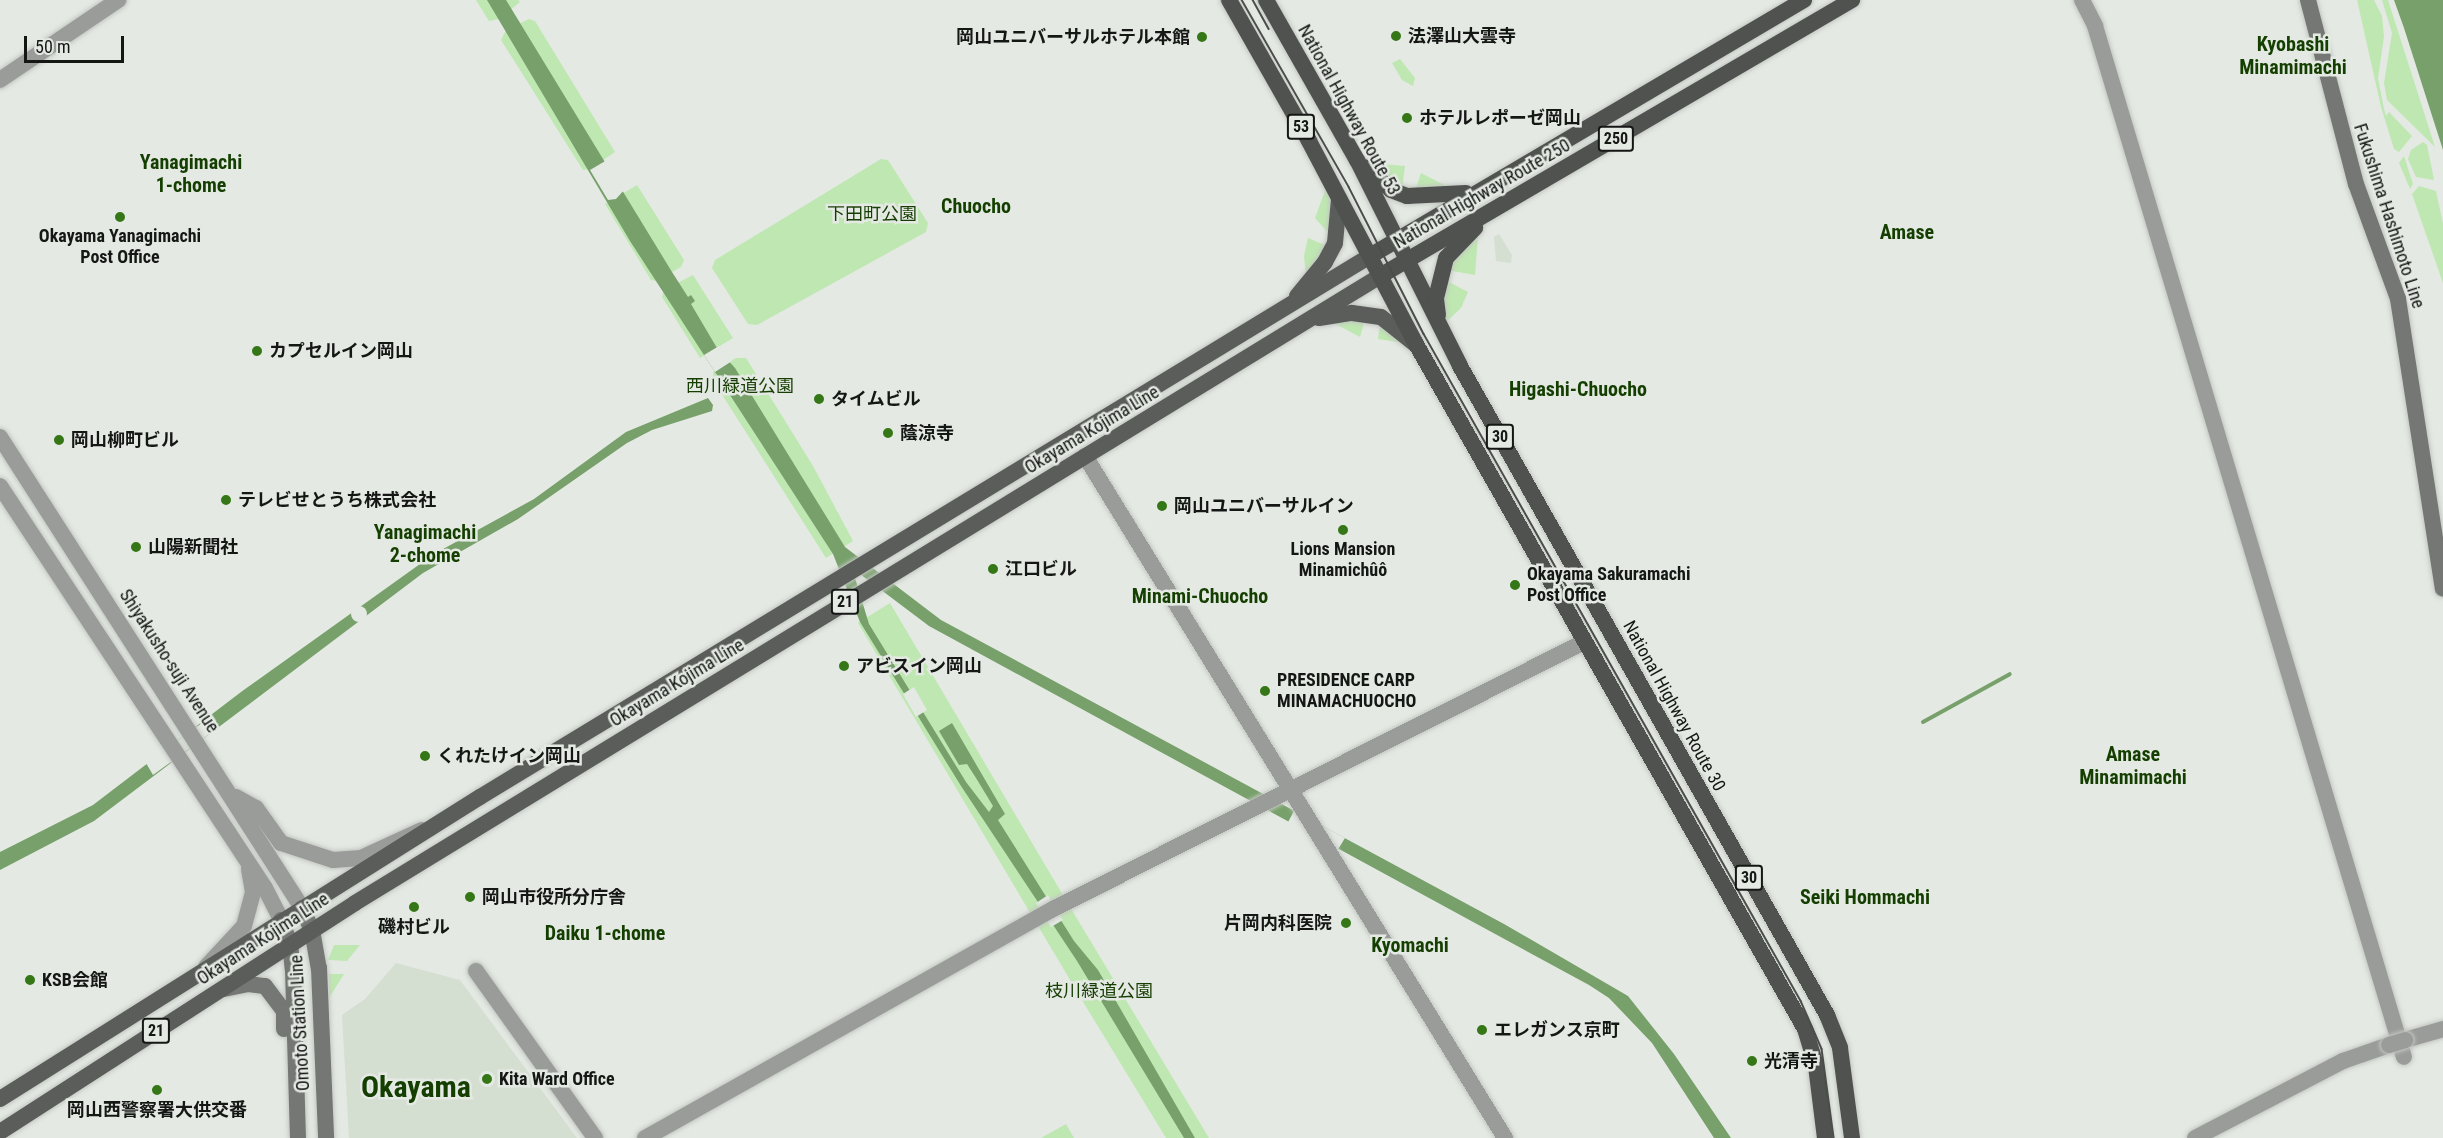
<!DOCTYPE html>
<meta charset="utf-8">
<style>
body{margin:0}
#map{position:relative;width:2443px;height:1138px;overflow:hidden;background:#e4e9e3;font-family:"Roboto Condensed","Noto Sans JP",sans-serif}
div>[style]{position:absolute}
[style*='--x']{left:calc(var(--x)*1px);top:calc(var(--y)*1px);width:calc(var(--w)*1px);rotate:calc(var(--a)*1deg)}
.built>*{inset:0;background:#d4ded1}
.green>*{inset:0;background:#bfe7b1}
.water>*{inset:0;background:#77a06a}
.pier>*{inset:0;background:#e4e9e3}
.round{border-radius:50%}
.stream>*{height:4px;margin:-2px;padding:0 2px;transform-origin:2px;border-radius:2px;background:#77a06a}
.roads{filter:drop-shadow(0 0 2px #c3c7c2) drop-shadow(0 0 2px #c3c7c2)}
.tertiary>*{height:16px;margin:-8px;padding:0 8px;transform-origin:8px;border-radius:8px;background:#9a9c99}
.secondary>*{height:16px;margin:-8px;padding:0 8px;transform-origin:8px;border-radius:8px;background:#747773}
.primary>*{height:16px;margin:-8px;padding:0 8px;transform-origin:8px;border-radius:8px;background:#5a5d59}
.trunk>*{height:16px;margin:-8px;padding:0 8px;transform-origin:8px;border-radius:8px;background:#4f524e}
.tram>*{height:1.5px;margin:-0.75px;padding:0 0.75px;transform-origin:0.75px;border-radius:0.75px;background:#4b4d4a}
.bridges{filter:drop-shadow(0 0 2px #c3c7c2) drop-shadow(0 0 2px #c3c7c2)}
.tertiary-bridge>*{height:16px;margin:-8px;padding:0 8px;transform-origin:8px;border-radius:8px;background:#9a9c99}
.dots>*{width:16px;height:16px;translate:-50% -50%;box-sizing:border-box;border:3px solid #e4e9e3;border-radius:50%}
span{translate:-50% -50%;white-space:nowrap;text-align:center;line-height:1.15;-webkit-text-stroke:5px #e4e9e3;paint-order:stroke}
.shield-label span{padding:2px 4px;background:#e4e9e3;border:2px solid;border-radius:4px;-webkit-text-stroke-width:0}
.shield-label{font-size:16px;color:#151715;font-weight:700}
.poi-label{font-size:18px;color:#151715;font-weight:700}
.left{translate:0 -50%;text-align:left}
.right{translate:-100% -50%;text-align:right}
.street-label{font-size:18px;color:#151715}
.park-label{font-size:18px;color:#163e03}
.neighbourhood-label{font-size:20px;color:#143f00;font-weight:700}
.town-label{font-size:30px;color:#143f00;font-weight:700}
.scale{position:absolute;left:24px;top:36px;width:100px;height:27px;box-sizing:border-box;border:3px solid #151715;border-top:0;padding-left:8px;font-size:18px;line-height:21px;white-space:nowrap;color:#151715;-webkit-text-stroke:4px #e4e9e3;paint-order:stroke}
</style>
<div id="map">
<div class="built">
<i style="clip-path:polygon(1499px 234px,1512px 255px,1511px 263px,1496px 261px,1494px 237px)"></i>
<i style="clip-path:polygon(396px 963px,460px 980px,577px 1138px,349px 1138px,342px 1015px,365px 999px)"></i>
</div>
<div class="green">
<i style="clip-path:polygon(476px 0,518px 0,520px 2px,499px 19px,489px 21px)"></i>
<i style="clip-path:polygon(2357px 0,2374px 0,2382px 16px,2384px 37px,2378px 78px,2384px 109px,2386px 116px,2389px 112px,2412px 136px,2399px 152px,2394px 149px,2381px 107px)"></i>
<i style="clip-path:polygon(2382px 0,2388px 0,2435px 147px,2387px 100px,2384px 83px,2392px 33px)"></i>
<i style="clip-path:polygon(529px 19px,535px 21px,615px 152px,590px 169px,583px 170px,501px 40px,506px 30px)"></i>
<i style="clip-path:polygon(1400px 59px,1415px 78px,1413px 86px,1402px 80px,1392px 63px)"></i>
<i style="clip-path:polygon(2423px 142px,2427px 145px,2434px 180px,2416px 177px,2408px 159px,2411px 150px)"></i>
<i style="clip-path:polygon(2404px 156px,2413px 184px,2410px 189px,2399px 163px)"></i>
<i style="clip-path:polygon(881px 159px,888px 160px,928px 223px,926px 232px,757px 325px,748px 324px,712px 268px,715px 260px)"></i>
<i style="clip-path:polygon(1369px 163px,1405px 166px,1402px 188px)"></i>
<i style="clip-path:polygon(1421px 173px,1450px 188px,1415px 191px)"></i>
<i style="clip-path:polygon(637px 185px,684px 260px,681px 267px,656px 281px,651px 280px,605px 204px)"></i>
<i style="clip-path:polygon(2419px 186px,2436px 191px,2443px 224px,2443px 283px,2412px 194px)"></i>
<i style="clip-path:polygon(1326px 188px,1332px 203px,1330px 235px,1315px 218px)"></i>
<i style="clip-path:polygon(1478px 236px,1475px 275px,1447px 270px,1452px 261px)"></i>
<i style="clip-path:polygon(1308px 238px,1327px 246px,1306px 276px,1304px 256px)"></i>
<i style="clip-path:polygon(693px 275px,733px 338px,700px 358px,662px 297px,664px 290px)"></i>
<i style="clip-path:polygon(1445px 280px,1468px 292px,1461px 308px,1446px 322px,1443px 310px)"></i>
<i style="clip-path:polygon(1365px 319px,1360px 337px,1330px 321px)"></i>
<i style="clip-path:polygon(1380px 322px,1404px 343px,1378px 339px)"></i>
<i style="clip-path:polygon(736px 358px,746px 358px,813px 466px,853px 541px,826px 558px,714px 382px,713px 372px)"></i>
<i style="clip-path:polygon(890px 603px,1067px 902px,1209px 1138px,1166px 1138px,1085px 1005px,858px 623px)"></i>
<i style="clip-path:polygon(334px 945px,360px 945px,347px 961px,328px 960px)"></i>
<i style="clip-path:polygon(329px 974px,344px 974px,329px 998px)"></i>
<i style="clip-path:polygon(1066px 1124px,1074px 1138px,1041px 1138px)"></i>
</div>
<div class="water">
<i style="clip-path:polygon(487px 0,506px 0,672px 272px,688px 297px,691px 295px,695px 301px,691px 304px,717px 348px,735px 368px,845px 547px,941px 620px,1504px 924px,1628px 996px,1674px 1054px,1731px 1138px,1714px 1138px,1652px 1043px,1609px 998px,1589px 985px,929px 626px,852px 568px,869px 624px,966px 782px,989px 812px,993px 806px,976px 778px,967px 764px,959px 765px,939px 731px,952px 723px,1005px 814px,998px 820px,1074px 941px,1098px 970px,1195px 1138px,1184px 1138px,1077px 961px,961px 786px,860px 622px,833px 554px,630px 241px)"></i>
<i style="clip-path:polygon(2394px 0,2443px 0,2443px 150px,2404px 28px)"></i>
<i style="clip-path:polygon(708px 398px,713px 405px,712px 411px,652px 430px,627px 443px,518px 519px,423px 573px,94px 821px,0 870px,0 852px,93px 805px,241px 692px,434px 554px,534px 499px,626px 432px)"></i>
</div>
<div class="pier">
<i style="clip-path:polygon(607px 160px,625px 189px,616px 199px,608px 200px,590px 170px)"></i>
<i style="clip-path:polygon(719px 346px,732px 361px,715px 372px,704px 355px)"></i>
<i class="round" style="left:351px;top:606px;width:16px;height:16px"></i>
<i style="clip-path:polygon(914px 687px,927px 710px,916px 717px,903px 694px)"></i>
<i style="clip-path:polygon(212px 716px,219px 727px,153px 775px,146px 763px)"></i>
<i style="clip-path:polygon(1294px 811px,1345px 838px,1337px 851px,1287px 824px)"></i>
<i style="clip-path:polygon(1048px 895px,1063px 920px,1051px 927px,1036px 903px)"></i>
</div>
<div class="stream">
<i style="--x:1923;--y:722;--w:99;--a:-28.9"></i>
</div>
<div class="roads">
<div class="tertiary">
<i style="--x:2082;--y:0;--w:29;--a:63"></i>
<i style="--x:2095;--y:26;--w:1076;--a:73.32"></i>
<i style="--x:0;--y:80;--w:143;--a:-34.1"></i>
<i style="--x:0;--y:437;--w:560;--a:57.33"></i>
<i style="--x:1085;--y:456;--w:801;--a:58.37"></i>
<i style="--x:0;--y:486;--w:481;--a:56.6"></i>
<i style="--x:265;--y:888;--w:36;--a:63"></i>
<i style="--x:236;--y:797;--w:23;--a:29"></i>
<i style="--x:256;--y:808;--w:43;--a:54.5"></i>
<i style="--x:281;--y:843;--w:55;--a:18.1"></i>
<i style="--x:333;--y:860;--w:28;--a:-4"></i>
<i style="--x:361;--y:858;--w:67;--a:-24.7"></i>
<i style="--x:206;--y:967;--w:56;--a:-47.2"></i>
<i style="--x:244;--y:926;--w:35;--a:-75"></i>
<i style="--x:253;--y:892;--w:23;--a:-100"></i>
<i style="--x:476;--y:971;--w:205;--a:54.5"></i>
<i style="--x:2405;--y:1040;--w:40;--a:-16"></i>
<i style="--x:645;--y:1138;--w:470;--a:-29.3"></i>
<i style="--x:1055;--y:908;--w:592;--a:-26.69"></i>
<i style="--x:2195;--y:1138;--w:167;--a:-27.5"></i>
<i style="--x:2343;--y:1061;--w:49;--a:-19.2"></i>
</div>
<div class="secondary">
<i style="--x:2308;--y:0;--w:190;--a:75.4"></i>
<i style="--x:2356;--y:184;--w:122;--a:69.9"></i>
<i style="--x:2398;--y:299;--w:293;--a:81.2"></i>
<i style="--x:302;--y:908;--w:24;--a:66"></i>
<i style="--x:312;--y:930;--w:39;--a:80"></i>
<i style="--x:319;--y:968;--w:170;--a:87.6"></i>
<i style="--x:281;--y:920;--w:25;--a:69"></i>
<i style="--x:290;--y:943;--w:27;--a:84"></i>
<i style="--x:293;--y:970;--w:168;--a:88.3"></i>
<i style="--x:224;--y:989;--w:25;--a:-12"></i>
<i style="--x:248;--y:984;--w:17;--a:7"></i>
<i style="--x:265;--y:986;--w:31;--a:53"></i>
<i style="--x:284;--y:1011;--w:18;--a:90"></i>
</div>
<div class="primary">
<i style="--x:1297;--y:296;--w:44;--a:-50.5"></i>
<i style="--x:1325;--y:262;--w:21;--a:-62"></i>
<i style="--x:1335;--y:243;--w:44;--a:-84.8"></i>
<i style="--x:1319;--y:318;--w:33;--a:-9"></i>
<i style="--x:1352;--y:313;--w:29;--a:8"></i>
<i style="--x:1381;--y:317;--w:43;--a:38.5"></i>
<i style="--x:0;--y:1099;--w:567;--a:-32.18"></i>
<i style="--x:480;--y:797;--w:1042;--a:-31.29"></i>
<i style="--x:0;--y:1132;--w:422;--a:-32.8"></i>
<i style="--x:355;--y:903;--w:1202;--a:-31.45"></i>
</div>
<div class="trunk">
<i style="--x:1229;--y:0;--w:162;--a:60.4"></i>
<i style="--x:1309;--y:141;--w:229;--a:62.2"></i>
<i style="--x:1416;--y:344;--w:788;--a:60.41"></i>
<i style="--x:1805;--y:1029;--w:39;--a:73"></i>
<i style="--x:1816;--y:1066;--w:73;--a:82.9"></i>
<i style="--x:1266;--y:0;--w:184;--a:60.4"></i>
<i style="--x:1357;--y:160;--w:230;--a:63.4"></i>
<i style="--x:1460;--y:366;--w:746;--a:60.51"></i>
<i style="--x:1827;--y:1015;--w:35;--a:68"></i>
<i style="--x:1840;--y:1048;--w:91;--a:82.4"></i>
<i style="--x:1364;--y:167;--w:35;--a:40"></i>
<i style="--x:1391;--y:190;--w:17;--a:21"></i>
<i style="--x:1407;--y:196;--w:59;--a:-2.9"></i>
<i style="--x:1370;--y:256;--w:504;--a:-30.53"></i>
<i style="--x:1380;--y:276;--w:547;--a:-30.32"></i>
<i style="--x:1438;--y:315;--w:17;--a:-97"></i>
<i style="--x:1436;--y:298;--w:41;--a:-76"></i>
<i style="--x:1446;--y:258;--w:42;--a:-46"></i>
</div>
</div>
<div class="tram">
<i style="--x:1242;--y:0;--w:215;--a:60.2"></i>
<i style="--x:1349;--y:187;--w:165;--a:63"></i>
<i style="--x:1424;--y:334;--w:766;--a:60.52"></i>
<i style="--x:1801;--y:1001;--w:52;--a:66.4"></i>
<i style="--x:1822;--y:1049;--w:90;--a:82.3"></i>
<i style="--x:1253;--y:0;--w:33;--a:61"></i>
</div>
<div class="bridges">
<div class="tertiary-bridge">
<i style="--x:2389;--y:1045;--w:17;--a:-17"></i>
</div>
</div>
<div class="dots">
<i style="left:1396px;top:36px;background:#357716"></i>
<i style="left:1202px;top:37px;background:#357716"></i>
<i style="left:1407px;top:118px;background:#357716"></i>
<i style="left:120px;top:217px;background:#357716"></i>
<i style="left:257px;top:351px;background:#357716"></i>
<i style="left:819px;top:399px;background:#357716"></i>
<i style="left:888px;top:433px;background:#357716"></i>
<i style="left:59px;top:440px;background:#357716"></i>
<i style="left:226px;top:500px;background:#357716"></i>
<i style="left:1162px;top:506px;background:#357716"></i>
<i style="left:1343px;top:530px;background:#357716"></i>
<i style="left:136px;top:547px;background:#357716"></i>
<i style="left:993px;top:569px;background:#357716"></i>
<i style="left:1515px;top:585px;background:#357716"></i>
<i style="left:844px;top:666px;background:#357716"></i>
<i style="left:1265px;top:691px;background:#357716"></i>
<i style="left:425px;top:756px;background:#357716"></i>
<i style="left:470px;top:897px;background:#357716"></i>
<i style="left:414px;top:907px;background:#357716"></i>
<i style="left:1346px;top:923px;background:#357716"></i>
<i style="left:30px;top:980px;background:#357716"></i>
<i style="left:1482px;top:1030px;background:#357716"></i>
<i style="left:1752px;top:1061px;background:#357716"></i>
<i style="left:487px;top:1079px;background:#357716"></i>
<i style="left:157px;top:1090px;background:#357716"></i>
</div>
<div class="shield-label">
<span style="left:1301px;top:127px">53</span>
<span style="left:1616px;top:139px">250</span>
<span style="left:1500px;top:437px">30</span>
<span style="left:845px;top:602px">21</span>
<span style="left:1749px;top:878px">30</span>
<span style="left:156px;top:1031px">21</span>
</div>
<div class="poi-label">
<span class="left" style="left:1408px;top:36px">法澤山大雲寺</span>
<span class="right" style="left:1190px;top:37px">岡山ユニバーサルホテル本館</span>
<span class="left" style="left:1419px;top:118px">ホテルレポーゼ岡山</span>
<span style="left:120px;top:247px">Okayama Yanagimachi<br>Post Office</span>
<span class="left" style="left:269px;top:351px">カプセルイン岡山</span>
<span class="left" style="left:831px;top:399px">タイムビル</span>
<span class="left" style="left:900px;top:433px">蔭涼寺</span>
<span class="left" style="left:71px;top:440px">岡山柳町ビル</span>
<span class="left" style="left:238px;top:500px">テレビせとうち株式会社</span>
<span class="left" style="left:1174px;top:506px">岡山ユニバーサルイン</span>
<span class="left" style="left:148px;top:547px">山陽新聞社</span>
<span style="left:1343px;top:560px">Lions Mansion<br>Minamichûô</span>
<span class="left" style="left:1005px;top:569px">江口ビル</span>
<span class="left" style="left:1527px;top:585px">Okayama Sakuramachi<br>Post Office</span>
<span class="left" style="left:856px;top:666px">アビスイン岡山</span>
<span class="left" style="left:1277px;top:691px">PRESIDENCE CARP<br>MINAMACHUOCHO</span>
<span class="left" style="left:437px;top:756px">くれたけイン岡山</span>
<span class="left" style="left:482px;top:897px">岡山市役所分庁舎</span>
<span class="right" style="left:1332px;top:923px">片岡内科医院</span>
<span style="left:414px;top:927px">磯村ビル</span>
<span class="left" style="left:42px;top:980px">KSB会館</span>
<span class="left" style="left:1494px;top:1030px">エレガンス京町</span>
<span class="left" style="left:1764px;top:1061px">光清寺</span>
<span class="left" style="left:499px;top:1079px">Kita Ward Office</span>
<span style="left:157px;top:1110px">岡山西警察署大供交番</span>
</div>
<div class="street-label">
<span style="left:1349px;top:110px;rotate:61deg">National Highway Route 53</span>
<span style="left:1482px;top:194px;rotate:-30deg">National Highway Route 250</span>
<span style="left:2389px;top:216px;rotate:72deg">Fukushima Hashimoto Line</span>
<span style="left:1092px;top:430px;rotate:-31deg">Okayama Kojima Line</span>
<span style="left:169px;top:661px;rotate:57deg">Shiyakusho-suji Avenue</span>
<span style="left:677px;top:683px;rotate:-31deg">Okayama Kojima Line</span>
<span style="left:1674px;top:706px;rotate:61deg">National Highway Route 30</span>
<span style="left:263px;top:939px;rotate:-33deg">Okayama Kojima Line</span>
<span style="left:300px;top:1023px;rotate:-93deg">Omoto Station Line</span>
</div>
<div class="park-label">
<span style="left:872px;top:214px">下田町公園</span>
<span style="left:740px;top:386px">西川緑道公園</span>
<span style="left:1099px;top:991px">枝川緑道公園</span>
</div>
<div class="neighbourhood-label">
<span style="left:2293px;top:56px">Kyobashi<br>Minamimachi</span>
<span style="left:191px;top:174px">Yanagimachi<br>1-chome</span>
<span style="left:976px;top:206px">Chuocho</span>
<span style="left:1907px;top:232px">Amase</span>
<span style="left:1578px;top:389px">Higashi-Chuocho</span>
<span style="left:425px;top:544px">Yanagimachi<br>2-chome</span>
<span style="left:1200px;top:596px">Minami-Chuocho</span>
<span style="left:2133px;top:766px">Amase<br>Minamimachi</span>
<span style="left:1865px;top:897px">Seiki Hommachi</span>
<span style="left:605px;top:933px">Daiku 1-chome</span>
<span style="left:1410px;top:945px">Kyomachi</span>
</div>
<div class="town-label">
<span style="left:416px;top:1087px">Okayama</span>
</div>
<div class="scale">50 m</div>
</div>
